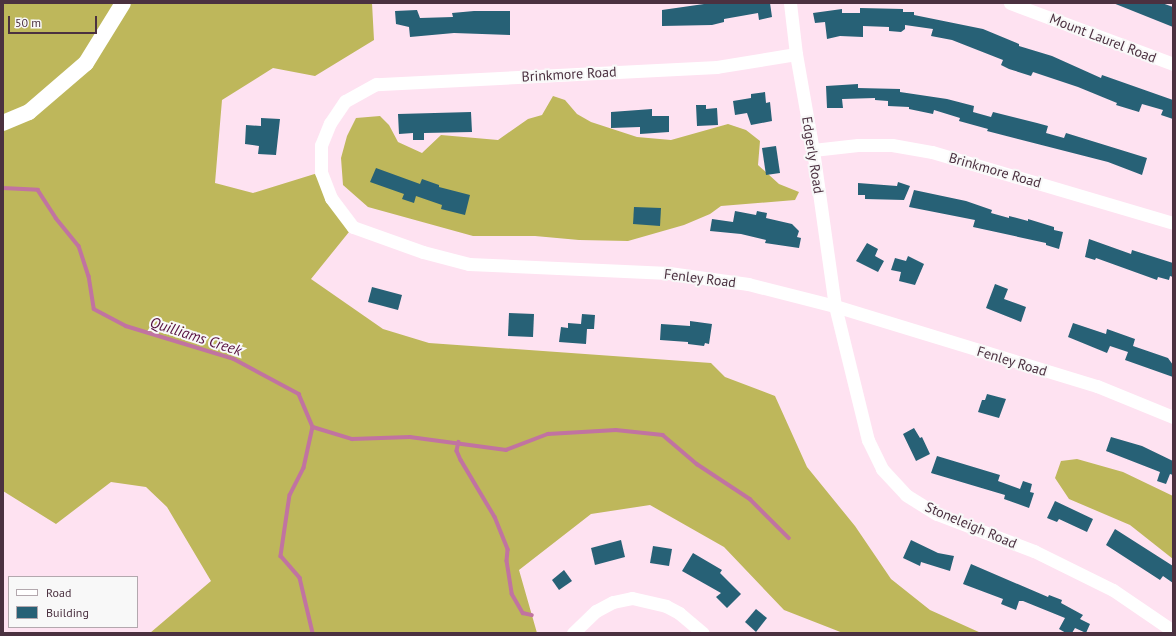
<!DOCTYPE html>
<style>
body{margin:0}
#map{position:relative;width:1176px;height:636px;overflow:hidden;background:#fee2f1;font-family:"PT Sans",sans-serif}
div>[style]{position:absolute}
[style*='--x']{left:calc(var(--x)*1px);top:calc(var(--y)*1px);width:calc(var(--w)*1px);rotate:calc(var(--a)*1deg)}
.forest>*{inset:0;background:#beb75b}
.stream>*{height:3.5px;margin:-1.75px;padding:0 1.75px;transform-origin:1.75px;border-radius:1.75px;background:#c173a1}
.building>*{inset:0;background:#276176}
.minor>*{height:13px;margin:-6.5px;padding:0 6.5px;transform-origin:6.5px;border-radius:6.5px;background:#fff}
.tertiary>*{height:16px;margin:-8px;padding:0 8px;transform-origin:8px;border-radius:8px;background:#fff}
span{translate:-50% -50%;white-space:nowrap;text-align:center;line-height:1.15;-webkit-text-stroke:4px #f8f8f8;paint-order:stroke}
.street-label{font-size:14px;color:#4b3140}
.water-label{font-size:15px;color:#550e3e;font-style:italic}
.frame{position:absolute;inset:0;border:4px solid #4b3140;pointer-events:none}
.legend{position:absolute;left:8px;top:576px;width:130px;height:52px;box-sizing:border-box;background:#f8f8f8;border:1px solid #b3a8ae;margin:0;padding:5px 7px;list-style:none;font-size:12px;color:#4b3140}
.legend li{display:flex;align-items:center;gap:8px;height:20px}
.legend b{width:20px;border:1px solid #b3a8ae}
.scale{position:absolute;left:8px;top:16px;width:89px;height:18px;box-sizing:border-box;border:2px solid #4b3140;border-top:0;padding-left:5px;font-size:12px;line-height:14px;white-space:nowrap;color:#4b3140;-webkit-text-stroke:3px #f8f8f8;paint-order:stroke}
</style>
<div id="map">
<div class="forest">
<i style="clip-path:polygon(3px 3px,372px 3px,374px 40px,315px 76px,273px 68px,222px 100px,215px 183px,253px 193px,321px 172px,353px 227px,311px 279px,383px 329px,429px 343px,711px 363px,725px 377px,775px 396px,807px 467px,855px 526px,891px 579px,930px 610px,981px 633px,843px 633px,784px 610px,724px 547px,650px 505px,591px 514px,519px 570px,537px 633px,150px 633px,211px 581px,167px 507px,146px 487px,111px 482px,56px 524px,3px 491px)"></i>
<i style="clip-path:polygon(553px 96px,565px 100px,577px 114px,591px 122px,637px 137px,671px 140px,728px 124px,746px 130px,760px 141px,758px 165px,779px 184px,799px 192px,795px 200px,721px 206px,710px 214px,684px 225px,628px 241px,579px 240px,535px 236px,473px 236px,368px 207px,343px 185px,341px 158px,347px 136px,356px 118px,380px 116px,389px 125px,398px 142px,422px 153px,441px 135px,498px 140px,528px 119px,542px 115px)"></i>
<i style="clip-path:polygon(1077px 459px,1123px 472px,1173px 496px,1173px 559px,1130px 525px,1069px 499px,1055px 478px,1061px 461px)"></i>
</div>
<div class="stream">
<i style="--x:3;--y:188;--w:35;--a:3"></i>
<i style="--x:38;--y:190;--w:33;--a:57"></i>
<i style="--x:56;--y:218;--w:36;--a:51"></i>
<i style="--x:79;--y:246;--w:32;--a:72"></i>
<i style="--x:89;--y:276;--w:33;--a:81"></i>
<i style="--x:94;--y:309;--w:36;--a:28"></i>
<i style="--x:126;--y:326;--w:113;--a:17"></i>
<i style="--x:234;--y:359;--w:74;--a:28.3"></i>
<i style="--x:299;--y:394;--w:36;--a:67"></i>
<i style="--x:313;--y:427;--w:42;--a:102.4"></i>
<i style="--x:304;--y:468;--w:30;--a:117"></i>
<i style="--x:290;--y:495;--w:62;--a:98.4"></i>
<i style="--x:281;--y:556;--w:29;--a:49"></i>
<i style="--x:300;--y:578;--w:57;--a:76.7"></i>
<i style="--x:313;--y:427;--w:41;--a:17.1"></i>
<i style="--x:352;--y:439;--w:58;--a:-2"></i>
<i style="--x:410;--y:437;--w:97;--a:7.7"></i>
<i style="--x:506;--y:450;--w:45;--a:-20.9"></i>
<i style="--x:548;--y:434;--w:68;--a:-3.4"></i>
<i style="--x:616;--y:430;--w:47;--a:6.1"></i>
<i style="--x:663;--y:435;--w:45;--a:40.5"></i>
<i style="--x:697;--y:464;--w:64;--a:33.4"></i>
<i style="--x:750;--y:499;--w:55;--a:45"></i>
<i style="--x:459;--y:442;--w:9;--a:103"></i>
<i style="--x:457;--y:451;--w:10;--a:66"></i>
<i style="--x:461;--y:460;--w:66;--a:59.2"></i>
<i style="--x:495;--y:517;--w:35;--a:68"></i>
<i style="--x:508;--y:550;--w:11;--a:95"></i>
<i style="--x:507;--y:561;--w:33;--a:81"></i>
<i style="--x:512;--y:594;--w:22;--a:60"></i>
<i style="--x:523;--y:613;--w:9;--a:13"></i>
</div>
<div class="building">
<i style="clip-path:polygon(711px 3px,770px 3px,772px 17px,759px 20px,758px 13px,724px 19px,724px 22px,712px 25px,662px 26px,662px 10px)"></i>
<i style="clip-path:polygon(1113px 3px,1162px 3px,1173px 7px,1173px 27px)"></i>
<i style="clip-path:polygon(860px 8px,903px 9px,903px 12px,914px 12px,914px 15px,983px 29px,1019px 44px,1019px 46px,1052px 56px,1101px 78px,1102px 75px,1173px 100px,1173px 119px,1161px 115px,1163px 110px,1142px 104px,1139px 112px,1116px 105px,1117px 103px,1078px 87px,1033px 72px,1031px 76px,1009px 69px,1001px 65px,1003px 60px,952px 40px,931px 36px,933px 29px,905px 25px,905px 29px,901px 32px,889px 31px,889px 27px,863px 26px,863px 37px,840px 36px,827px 39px,825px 22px,815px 23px,813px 13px,842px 9px,842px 13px,860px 13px)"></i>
<i style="clip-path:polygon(417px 10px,420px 18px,453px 17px,452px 13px,474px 11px,510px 11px,510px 35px,454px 33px,410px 37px,409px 27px,396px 24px,395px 11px)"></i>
<i style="clip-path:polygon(858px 84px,858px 88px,900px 89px,900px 92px,947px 99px,974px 106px,973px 112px,991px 117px,993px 112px,1037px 123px,1048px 126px,1046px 133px,1064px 138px,1066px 133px,1147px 158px,1142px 175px,1108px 162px,987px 131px,988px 129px,959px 121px,960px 118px,934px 110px,933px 114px,909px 109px,909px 107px,888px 106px,888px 101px,875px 100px,875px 98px,842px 99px,843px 108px,827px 108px,826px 86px)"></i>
<i style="clip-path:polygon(765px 92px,766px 103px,770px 102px,772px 121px,751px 125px,747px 113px,735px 115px,733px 101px,751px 98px,751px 94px)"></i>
<i style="clip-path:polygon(696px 105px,706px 105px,706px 109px,717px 108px,718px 125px,697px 126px)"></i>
<i style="clip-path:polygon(652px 109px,652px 116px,669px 116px,669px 132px,640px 134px,640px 127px,611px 128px,611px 112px)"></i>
<i style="clip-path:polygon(471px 112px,472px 132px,424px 133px,424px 140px,413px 140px,413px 133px,399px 134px,398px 114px)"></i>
<i style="clip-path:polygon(261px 118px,280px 119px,276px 155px,258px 154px,259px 146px,245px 144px,246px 125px,261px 126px)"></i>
<i style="clip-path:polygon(776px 146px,780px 173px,766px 175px,762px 148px)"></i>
<i style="clip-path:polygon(376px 168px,420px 184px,422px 179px,439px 185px,439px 187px,470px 195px,465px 215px,441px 209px,442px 205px,416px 196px,414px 203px,402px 199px,404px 194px,370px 182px)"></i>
<i style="clip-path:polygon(898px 182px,910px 186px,904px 200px,865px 199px,865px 195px,858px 195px,858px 183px,897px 186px)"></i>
<i style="clip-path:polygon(914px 190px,966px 201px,992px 210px,991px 213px,1009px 218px,1009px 216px,1028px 221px,1028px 219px,1054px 227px,1054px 230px,1063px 232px,1059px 249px,1046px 245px,1046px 243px,973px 227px,975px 220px,909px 207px)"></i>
<i style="clip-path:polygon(634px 207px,661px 208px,660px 226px,633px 224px)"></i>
<i style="clip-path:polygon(735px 211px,756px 215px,757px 211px,767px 213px,766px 218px,792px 224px,799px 231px,797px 237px,801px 238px,799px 248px,765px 243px,766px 240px,741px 234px,710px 231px,712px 219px,733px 222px)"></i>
<i style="clip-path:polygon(1089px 239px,1131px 254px,1132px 250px,1173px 263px,1173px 277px,1170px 276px,1169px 280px,1158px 277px,1157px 280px,1096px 258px,1095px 260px,1085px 257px)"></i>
<i style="clip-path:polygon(867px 243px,878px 249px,875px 256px,884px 261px,878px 272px,856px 261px)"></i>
<i style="clip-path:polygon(908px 256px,924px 264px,915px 285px,899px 281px,901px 272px,891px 270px,895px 258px,906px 261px)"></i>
<i style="clip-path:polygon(995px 284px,1008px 289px,1004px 299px,1026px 307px,1021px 322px,986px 308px)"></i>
<i style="clip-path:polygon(372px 287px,402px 295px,398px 310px,368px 302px)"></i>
<i style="clip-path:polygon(509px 313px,534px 314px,533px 337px,508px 336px)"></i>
<i style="clip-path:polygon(582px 314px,595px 315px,594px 329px,587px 329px,586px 344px,559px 342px,561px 327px,568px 328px,568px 323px,581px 324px)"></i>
<i style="clip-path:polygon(690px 321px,712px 324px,709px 344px,705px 343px,704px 346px,688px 344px,688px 342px,660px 340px,661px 324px,690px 326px)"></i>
<i style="clip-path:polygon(1073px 323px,1106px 334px,1107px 329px,1135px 339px,1133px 346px,1168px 358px,1173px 365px,1173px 377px,1125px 360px,1128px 352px,1110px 346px,1107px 353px,1068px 337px)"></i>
<i style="clip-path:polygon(987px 394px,1006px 399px,999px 418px,978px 412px,982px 400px,985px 400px)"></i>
<i style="clip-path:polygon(914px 428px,920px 438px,922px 437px,930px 454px,916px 461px,903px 434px)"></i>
<i style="clip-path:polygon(1111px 437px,1142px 446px,1173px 461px,1173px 475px,1170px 474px,1166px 484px,1157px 481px,1160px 472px,1106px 451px)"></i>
<i style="clip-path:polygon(937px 456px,1000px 475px,998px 481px,1020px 489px,1023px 481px,1032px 484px,1030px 492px,1034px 493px,1029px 508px,1004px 499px,1005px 495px,931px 473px)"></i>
<i style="clip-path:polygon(1055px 501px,1093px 519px,1087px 532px,1059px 519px,1057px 522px,1047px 518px)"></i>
<i style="clip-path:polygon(1115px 529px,1173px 566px,1173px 583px,1163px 576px,1160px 580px,1106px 545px)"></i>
<i style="clip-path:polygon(621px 540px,625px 557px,595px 565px,591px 548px)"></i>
<i style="clip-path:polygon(911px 540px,938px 553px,954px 556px,950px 571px,921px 562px,920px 566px,903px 558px)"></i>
<i style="clip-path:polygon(653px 546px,672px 549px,669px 566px,650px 563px)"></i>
<i style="clip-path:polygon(693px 553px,722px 570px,720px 573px,741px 594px,727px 608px,716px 597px,721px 593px,682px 571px)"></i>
<i style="clip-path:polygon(971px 564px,1048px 597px,1049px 595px,1062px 600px,1061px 603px,1083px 615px,1080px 619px,1090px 624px,1086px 633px,1075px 628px,1072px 633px,1066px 633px,1059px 629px,1065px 618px,1023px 601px,1019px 601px,1016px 610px,1001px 604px,1003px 599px,963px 584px)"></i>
<i style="clip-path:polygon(564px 570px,572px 581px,559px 590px,552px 580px)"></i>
<i style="clip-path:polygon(756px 609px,767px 618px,756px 632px,745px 622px)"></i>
</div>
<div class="minor">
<i style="--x:790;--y:3;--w:51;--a:83.3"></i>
<i style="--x:796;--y:54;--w:97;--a:80"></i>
<i style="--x:813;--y:150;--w:158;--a:82"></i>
<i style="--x:835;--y:306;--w:138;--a:76.2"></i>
<i style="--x:868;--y:440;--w:32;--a:64"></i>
<i style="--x:882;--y:469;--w:35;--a:47"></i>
<i style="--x:906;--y:495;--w:36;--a:32"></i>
<i style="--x:937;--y:514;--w:104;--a:20.9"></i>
<i style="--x:1034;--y:551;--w:88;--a:26.3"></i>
<i style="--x:1113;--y:590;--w:73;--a:34.3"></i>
<i style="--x:1010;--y:3;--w:174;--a:20.5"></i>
<i style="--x:796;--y:54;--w:80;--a:170.7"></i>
<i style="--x:717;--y:67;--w:341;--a:177.1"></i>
<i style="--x:376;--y:84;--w:35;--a:151"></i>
<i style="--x:345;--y:101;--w:27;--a:124"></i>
<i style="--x:330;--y:123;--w:24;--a:112"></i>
<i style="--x:321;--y:145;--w:27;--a:90"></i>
<i style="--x:321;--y:172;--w:28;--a:69"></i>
<i style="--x:331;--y:198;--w:36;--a:53"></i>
<i style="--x:353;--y:227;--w:74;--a:19.7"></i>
<i style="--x:423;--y:252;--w:48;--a:14.6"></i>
<i style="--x:469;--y:264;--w:200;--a:2.6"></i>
<i style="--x:669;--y:273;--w:80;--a:7.9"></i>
<i style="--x:748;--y:284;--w:90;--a:14.2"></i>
<i style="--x:835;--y:306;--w:274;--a:17"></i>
<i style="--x:1097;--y:386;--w:82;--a:22.2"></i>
<i style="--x:813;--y:150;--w:45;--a:-6.3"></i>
<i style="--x:858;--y:145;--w:34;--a:0"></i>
<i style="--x:892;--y:145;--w:41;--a:9.9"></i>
<i style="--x:932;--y:152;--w:251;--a:16.4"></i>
<i style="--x:573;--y:633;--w:32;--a:-44"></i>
<i style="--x:596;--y:611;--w:19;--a:-28"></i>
<i style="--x:613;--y:602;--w:19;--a:-12"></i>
<i style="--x:632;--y:598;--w:35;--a:13"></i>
<i style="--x:666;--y:606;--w:15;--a:28"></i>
<i style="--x:679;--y:613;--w:31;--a:40"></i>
</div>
<div class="tertiary">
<i style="--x:3;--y:123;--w:28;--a:-23"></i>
<i style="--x:29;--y:112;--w:75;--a:-40.7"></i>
<i style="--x:86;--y:63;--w:70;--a:-58.3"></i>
</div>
<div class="street-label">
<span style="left:1103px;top:38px;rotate:21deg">Mount Laurel Road</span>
<span style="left:569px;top:74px;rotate:-3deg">Brinkmore Road</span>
<span style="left:813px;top:155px;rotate:81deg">Edgerly Road</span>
<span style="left:995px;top:170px;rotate:16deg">Brinkmore Road</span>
<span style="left:700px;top:278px;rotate:7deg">Fenley Road</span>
<span style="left:1012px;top:361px;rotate:17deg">Fenley Road</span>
<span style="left:971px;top:525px;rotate:23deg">Stoneleigh Road</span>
</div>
<div class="water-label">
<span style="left:196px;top:336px;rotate:18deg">Quilliams Creek</span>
</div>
<div class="frame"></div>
<ul class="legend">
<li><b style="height:5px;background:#fff"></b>Road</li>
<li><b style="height:11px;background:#276176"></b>Building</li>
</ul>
<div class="scale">50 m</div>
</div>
